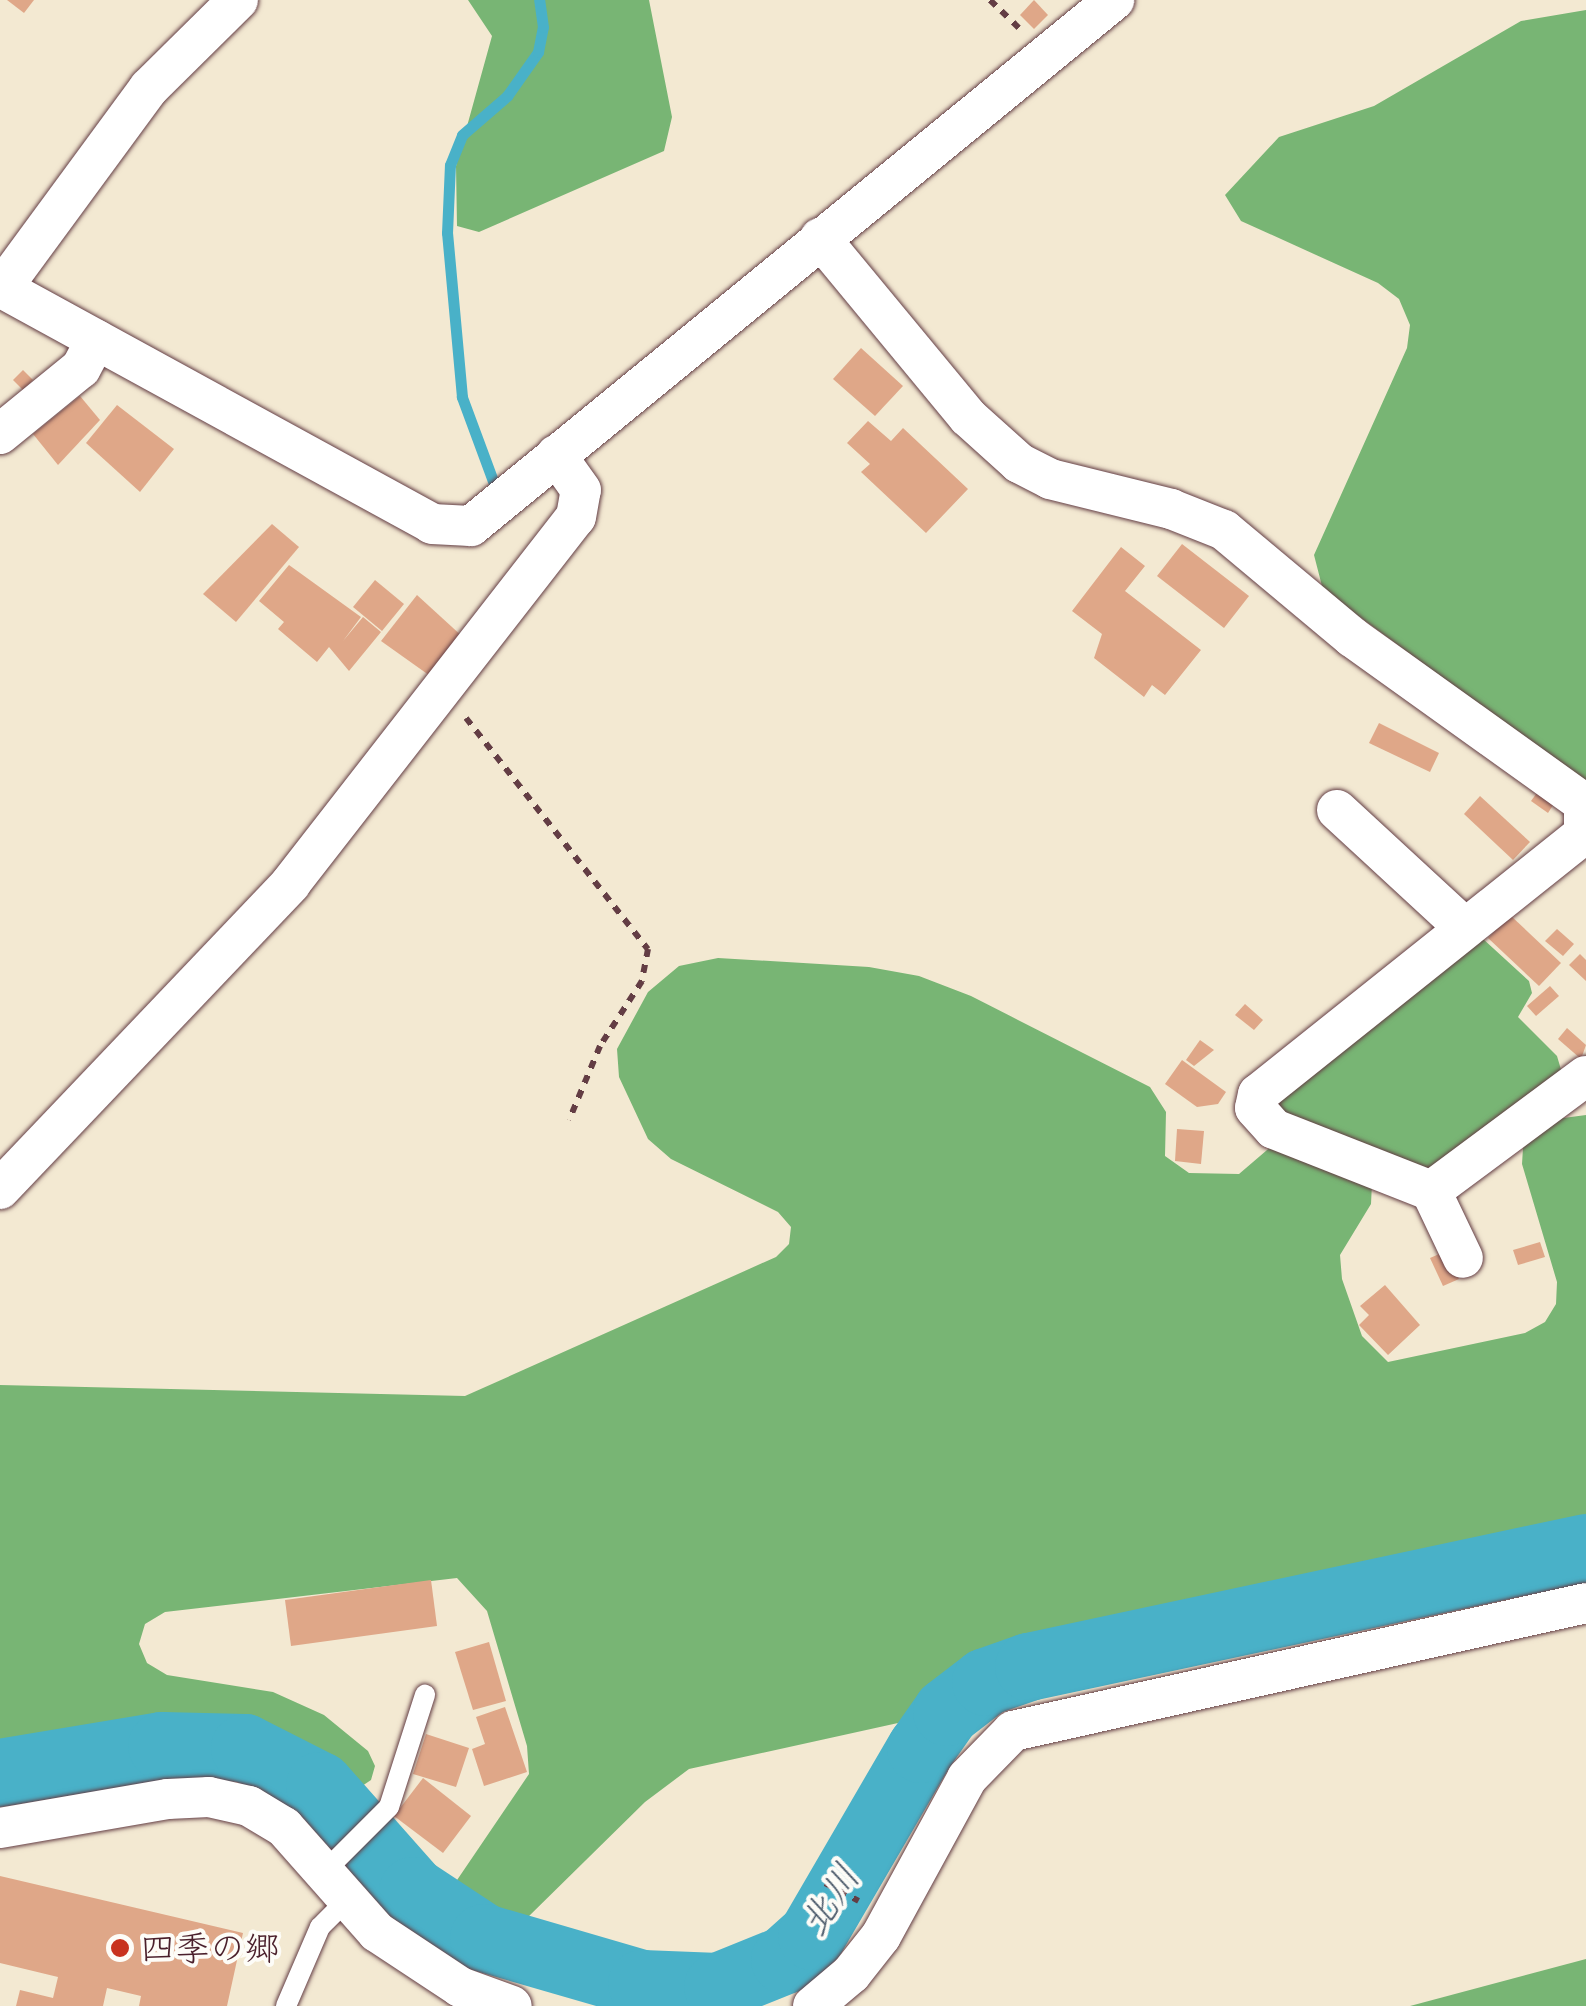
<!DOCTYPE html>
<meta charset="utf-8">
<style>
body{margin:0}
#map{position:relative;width:1586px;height:2006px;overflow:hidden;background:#f3e9d2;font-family:Sriracha,"Klee One",sans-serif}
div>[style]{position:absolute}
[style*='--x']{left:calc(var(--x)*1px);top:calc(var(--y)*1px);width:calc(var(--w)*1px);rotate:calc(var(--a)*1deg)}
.forest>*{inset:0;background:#78b574}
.stream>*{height:11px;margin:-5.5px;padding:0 5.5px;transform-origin:5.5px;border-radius:5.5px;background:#49b1c8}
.river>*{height:68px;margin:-34px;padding:0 34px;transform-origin:34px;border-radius:34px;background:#49b1c8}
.building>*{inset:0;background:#dfa788}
.path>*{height:6px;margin-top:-3px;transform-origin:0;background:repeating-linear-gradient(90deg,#633d44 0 8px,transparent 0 16px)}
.roads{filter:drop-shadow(0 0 2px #633d44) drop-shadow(0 0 2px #633d44)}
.lane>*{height:20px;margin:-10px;padding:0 10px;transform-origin:10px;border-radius:10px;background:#fff}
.street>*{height:40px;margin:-20px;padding:0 20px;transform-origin:20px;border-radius:20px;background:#fff}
.dots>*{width:28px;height:28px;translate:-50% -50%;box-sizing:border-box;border:5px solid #fdfcf7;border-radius:50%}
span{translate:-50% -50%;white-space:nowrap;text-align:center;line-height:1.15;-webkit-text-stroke:8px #fdfcf7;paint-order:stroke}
.poi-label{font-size:35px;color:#4a1f2b}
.left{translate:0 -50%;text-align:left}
.water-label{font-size:38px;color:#4a596a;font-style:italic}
</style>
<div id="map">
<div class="forest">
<i style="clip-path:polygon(468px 0,649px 0,672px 117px,664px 151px,479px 232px,457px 226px,456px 166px,492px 36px)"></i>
<i style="clip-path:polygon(1586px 10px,1586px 783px,1323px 590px,1314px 555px,1407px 348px,1410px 325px,1399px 299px,1378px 283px,1241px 221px,1225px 195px,1279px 137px,1374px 106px,1521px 21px)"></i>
<i style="clip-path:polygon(1482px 938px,1529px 981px,1532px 993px,1518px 1017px,1557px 1056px,1562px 1073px,1432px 1170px,1280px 1118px,1268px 1099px)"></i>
<i style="clip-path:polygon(718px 958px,869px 967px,919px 976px,971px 996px,1150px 1087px,1166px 1112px,1165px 1156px,1189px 1173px,1239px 1174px,1273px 1145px,1372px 1183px,1371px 1204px,1340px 1255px,1342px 1279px,1362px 1336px,1388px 1362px,1525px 1333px,1545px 1322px,1556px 1304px,1557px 1282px,1522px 1164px,1523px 1148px,1556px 1119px,1586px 1115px,1586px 1533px,1024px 1653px,979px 1670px,898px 1723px,689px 1769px,645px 1802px,526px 1919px,507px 1927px,470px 1913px,456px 1901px,453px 1886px,529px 1774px,527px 1746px,487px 1611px,457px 1578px,165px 1612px,145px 1624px,139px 1644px,147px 1663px,167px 1675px,273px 1692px,324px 1715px,368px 1751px,375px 1766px,371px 1780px,359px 1788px,291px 1750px,204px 1728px,0 1758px,0 1385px,465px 1396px,776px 1257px,789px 1244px,791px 1227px,778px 1212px,671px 1159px,648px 1139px,619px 1077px,617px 1049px,648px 992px,679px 966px)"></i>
<i style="clip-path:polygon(1586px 1959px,1586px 2006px,1410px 2006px)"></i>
</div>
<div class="stream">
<i style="--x:493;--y:481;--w:90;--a:-110.3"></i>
<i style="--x:462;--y:397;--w:165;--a:-95.2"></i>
<i style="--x:447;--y:233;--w:68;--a:-87.5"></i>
<i style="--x:450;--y:165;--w:32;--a:-68"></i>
<i style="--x:462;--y:135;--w:60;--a:-40.9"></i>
<i style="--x:507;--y:96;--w:54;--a:-54.8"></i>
<i style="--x:538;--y:52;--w:25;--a:-79"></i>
<i style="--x:543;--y:27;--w:27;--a:-98"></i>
</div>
<div class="river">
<i style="--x:0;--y:1773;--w:164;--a:-9.5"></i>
<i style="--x:162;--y:1746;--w:83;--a:1.4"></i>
<i style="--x:245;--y:1748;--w:84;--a:26.9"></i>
<i style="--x:320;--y:1786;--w:140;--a:48.5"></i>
<i style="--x:413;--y:1891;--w:85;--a:33.5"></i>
<i style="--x:484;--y:1938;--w:165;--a:16.2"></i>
<i style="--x:642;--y:1984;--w:76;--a:2.3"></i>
<i style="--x:718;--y:1987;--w:72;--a:-21.9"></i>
<i style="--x:785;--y:1960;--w:36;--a:-42"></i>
<i style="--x:812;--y:1936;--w:216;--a:-59.8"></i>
<i style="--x:921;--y:1749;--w:45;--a:-54.9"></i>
<i style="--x:947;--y:1712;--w:49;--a:-37.6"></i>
<i style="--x:986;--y:1682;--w:46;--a:-19.2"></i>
<i style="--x:1029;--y:1667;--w:570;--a:-12.06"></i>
</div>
<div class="building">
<i style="clip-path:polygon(7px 0,34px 0,24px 13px)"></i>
<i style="clip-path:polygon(1034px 0,1048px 15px,1034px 29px,1020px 15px)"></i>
<i style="clip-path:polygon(861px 348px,903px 386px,875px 416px,833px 379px)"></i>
<i style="clip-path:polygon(23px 370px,33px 380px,23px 390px,13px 380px)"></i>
<i style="clip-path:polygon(80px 396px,100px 420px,58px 465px,33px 434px)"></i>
<i style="clip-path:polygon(117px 405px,174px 449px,140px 492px,86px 443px)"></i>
<i style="clip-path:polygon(868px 421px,891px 441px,903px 428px,968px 489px,926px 533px,861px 472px,870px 464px,847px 443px)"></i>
<i style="clip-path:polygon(272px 524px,299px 547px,236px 622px,203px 594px)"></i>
<i style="clip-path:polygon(1182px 544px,1249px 596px,1224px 628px,1157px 576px)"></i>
<i style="clip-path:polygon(1121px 547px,1145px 566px,1125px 591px,1201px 650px,1165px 695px,1152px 685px,1144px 697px,1094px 658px,1102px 634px,1072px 611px)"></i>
<i style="clip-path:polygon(289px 565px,361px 617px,343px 641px,363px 617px,381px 632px,349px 671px,329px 647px,317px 662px,278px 629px,284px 622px,259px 601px)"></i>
<i style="clip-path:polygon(375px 580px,404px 604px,382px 631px,353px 607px)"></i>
<i style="clip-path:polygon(417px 595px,464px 638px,433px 678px,381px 641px)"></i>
<i style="clip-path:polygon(1379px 723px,1439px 753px,1430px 772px,1369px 743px)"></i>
<i style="clip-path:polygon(1539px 790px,1555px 802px,1548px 813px,1531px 801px)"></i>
<i style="clip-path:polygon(1480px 796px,1530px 842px,1513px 860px,1464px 814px)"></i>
<i style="clip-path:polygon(1510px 915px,1561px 963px,1539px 986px,1488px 938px)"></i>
<i style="clip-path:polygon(1557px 929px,1574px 944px,1563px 956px,1545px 941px)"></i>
<i style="clip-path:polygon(1580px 954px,1586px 960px,1586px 981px,1569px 965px)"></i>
<i style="clip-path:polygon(1550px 986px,1559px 996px,1536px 1016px,1527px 1006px)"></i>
<i style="clip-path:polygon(1245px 1004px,1263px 1020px,1254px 1030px,1235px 1015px)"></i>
<i style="clip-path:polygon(1567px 1028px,1586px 1045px,1581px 1059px,1558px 1039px)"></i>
<i style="clip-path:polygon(1200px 1040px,1214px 1050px,1194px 1066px,1186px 1060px)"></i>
<i style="clip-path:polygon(1182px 1060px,1226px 1092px,1218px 1104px,1197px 1107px,1165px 1084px)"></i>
<i style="clip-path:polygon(1177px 1129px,1204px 1131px,1201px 1164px,1175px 1161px)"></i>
<i style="clip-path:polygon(1540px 1242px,1545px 1257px,1518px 1265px,1513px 1250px)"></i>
<i style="clip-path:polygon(1446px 1251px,1459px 1279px,1443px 1286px,1430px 1258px)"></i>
<i style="clip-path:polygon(1385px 1285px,1420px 1325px,1388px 1355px,1359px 1325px,1369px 1315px,1360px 1306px)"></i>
<i style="clip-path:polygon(431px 1580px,437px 1626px,291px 1646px,285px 1600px)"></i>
<i style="clip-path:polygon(489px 1642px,506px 1701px,473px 1710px,455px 1652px)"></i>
<i style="clip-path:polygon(505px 1707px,527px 1772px,484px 1786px,472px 1749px,485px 1744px,476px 1717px)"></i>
<i style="clip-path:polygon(426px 1734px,469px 1748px,456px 1787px,413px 1774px)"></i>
<i style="clip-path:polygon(423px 1778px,471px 1816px,443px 1853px,394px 1816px)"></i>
<i style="clip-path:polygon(0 1876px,243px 1933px,227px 2006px,139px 2006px,141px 1996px,107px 1988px,103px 2006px,16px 2006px,20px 1990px,53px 1998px,58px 1977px,0 1963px)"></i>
</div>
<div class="path">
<i style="--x:990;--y:0;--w:40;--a:44"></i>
<i style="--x:466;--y:718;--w:294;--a:51.8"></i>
<i style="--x:648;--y:949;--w:33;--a:101"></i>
<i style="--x:642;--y:981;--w:77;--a:122.9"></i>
<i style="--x:600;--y:1046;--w:80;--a:112.7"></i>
<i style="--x:825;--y:1883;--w:38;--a:28"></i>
</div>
<div class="roads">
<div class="lane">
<i style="--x:323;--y:1873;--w:93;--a:-45"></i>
<i style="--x:389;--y:1807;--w:118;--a:-72.2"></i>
<i style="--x:286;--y:2006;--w:86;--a:-66.7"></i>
<i style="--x:320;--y:1927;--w:37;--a:-45"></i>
</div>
<div class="street">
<i style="--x:820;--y:238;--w:232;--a:50.4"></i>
<i style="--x:968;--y:417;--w:69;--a:42"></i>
<i style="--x:1019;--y:463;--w:35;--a:27"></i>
<i style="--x:1050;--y:479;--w:125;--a:13.9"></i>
<i style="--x:1171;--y:509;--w:57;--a:21.6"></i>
<i style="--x:1224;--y:530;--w:167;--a:39.9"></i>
<i style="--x:1352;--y:637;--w:285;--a:35.6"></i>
<i style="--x:1584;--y:803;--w:31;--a:90"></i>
<i style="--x:1584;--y:834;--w:417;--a:141.4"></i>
<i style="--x:1258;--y:1094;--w:14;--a:102"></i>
<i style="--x:1255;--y:1108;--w:28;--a:48"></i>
<i style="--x:1274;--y:1129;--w:169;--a:21.5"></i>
<i style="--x:1431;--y:1191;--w:74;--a:64.5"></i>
<i style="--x:0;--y:287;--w:493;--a:28.7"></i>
<i style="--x:432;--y:524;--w:39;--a:3"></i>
<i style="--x:471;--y:526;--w:831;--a:-39.28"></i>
<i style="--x:2;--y:288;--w:248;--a:-53.7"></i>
<i style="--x:149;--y:88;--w:125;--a:-44.7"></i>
<i style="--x:0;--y:434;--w:104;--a:-39.2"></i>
<i style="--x:81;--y:368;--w:32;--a:-62"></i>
<i style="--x:1337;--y:810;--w:174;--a:42.7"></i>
<i style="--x:0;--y:1189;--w:421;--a:-46.4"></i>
<i style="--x:290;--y:884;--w:465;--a:-52.1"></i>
<i style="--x:576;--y:517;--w:27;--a:-80"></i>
<i style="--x:581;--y:490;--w:43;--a:-125.5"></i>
<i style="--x:1431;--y:1191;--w:193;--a:-36.6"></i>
<i style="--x:0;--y:1828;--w:170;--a:-9.8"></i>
<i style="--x:168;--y:1799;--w:41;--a:-2.8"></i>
<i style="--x:209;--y:1797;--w:41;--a:12.7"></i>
<i style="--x:249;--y:1806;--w:41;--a:31"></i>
<i style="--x:284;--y:1827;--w:140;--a:48.5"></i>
<i style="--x:377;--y:1932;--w:100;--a:33.5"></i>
<i style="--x:460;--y:1987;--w:55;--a:20.1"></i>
<i style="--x:813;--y:2006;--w:50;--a:-40.1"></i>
<i style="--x:851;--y:1974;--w:48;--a:-51.7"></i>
<i style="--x:881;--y:1936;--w:180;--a:-61.4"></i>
<i style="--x:967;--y:1778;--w:66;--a:-45.6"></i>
<i style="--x:1013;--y:1731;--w:587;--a:-12.59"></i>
</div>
</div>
<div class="dots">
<i style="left:120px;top:1948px;background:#c8321e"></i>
</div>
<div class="poi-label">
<span class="left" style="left:140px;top:1948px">四季の郷</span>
</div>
<div class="water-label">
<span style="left:830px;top:1900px;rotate:-57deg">北川</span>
</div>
</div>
